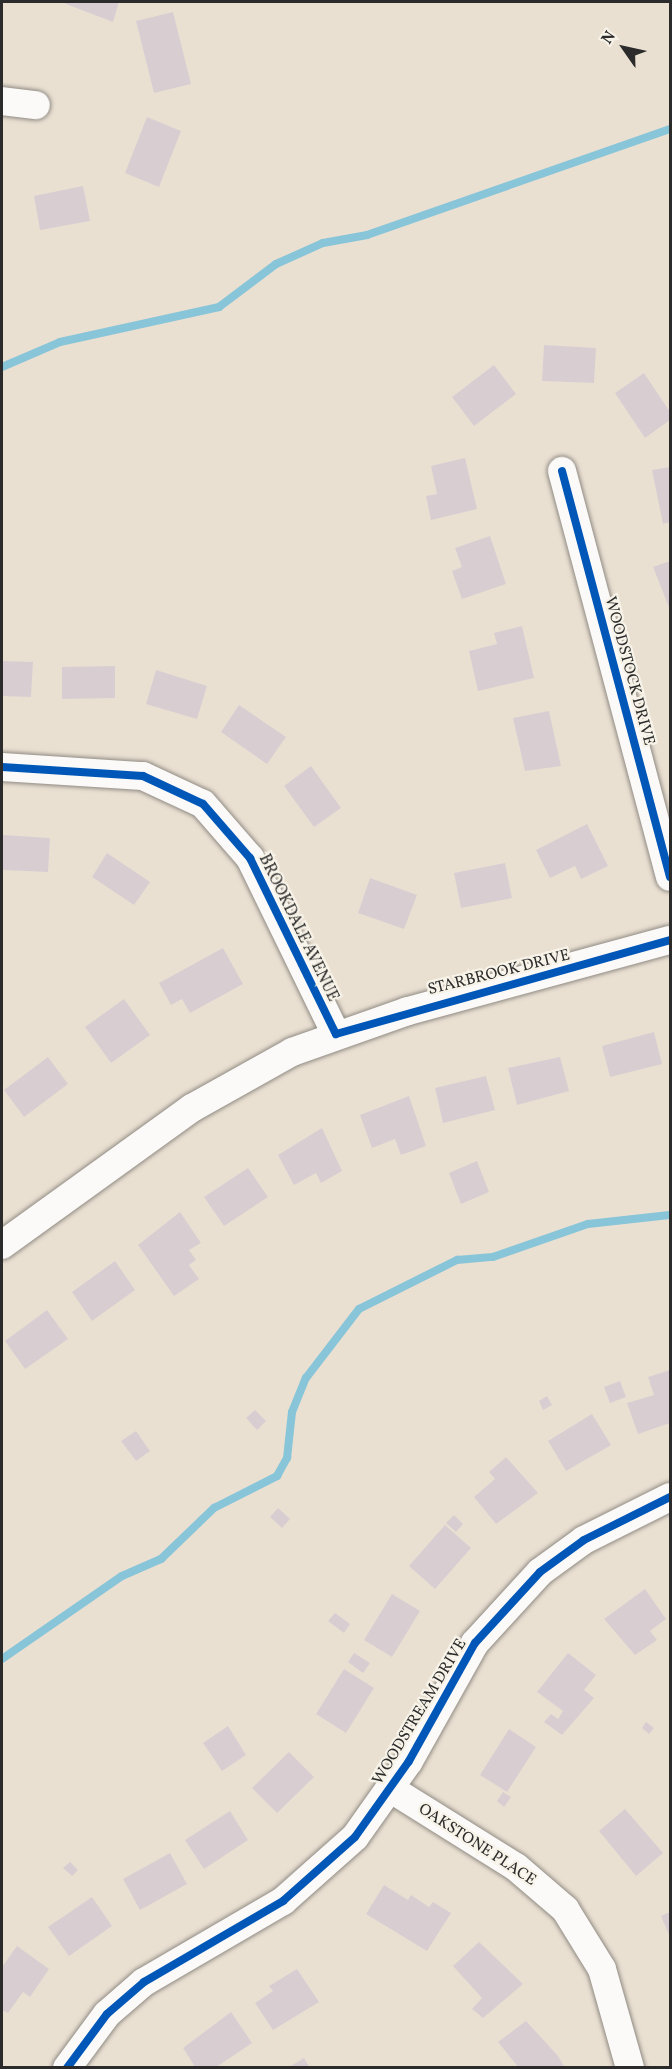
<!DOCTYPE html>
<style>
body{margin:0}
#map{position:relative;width:672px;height:2069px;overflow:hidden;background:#eae0d2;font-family:Vollkorn,serif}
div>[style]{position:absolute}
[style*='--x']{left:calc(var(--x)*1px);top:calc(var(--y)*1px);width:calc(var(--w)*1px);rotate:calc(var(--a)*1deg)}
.stream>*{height:8px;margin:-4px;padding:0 4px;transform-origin:4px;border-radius:4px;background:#88c5d9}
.building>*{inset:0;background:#d8ced2}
.roads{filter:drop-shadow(0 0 2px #908b84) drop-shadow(0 0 2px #908b84)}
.street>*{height:28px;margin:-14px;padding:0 14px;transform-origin:14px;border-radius:14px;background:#fcfaf8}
.cycleway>*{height:8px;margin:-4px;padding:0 4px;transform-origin:4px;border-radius:4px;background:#0057b8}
span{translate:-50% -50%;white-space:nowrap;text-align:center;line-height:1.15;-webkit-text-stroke:4.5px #f7f3e8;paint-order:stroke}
.street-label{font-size:16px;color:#2b2b2b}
.frame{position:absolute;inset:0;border:3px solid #2b2b2b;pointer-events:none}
.north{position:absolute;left:594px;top:18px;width:60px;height:60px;-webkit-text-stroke:4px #f7f3e8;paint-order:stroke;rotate:304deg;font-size:16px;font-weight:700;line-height:24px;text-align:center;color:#2b2b2b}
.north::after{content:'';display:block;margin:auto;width:21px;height:27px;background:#2b2b2b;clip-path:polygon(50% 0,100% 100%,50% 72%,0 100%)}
</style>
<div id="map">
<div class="stream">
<i style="--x:2;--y:367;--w:63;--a:-23.3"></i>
<i style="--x:60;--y:342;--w:163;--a:-12.4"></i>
<i style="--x:219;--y:307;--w:71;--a:-37"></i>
<i style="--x:276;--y:264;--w:51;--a:-24.1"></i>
<i style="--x:323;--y:243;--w:45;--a:-10.3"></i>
<i style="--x:367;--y:235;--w:321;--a:-19.3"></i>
<i style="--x:2;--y:1659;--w:146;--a:-34.7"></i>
<i style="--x:122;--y:1576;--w:43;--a:-23.6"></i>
<i style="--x:161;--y:1559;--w:74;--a:-43.9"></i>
<i style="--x:214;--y:1508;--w:71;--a:-26.9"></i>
<i style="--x:277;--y:1476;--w:21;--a:-61"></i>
<i style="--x:287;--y:1458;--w:46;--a:-83.8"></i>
<i style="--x:292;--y:1412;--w:37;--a:-68"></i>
<i style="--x:306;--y:1378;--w:87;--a:-52.5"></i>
<i style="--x:359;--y:1309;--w:110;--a:-26.6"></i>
<i style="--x:457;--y:1260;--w:36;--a:-5"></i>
<i style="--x:493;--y:1257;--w:101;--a:-19.2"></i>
<i style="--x:588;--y:1224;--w:82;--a:-6.3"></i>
</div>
<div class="building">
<i style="clip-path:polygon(61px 2px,119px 2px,113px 22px)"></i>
<i style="clip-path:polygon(173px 12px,191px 84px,154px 93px,136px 21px)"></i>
<i style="clip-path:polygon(147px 117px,181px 131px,159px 187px,125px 173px)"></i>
<i style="clip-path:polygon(83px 186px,90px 221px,40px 230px,34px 196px)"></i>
<i style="clip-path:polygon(544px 345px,596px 348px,594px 383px,542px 381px)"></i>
<i style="clip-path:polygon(494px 365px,516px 394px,474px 426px,452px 397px)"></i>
<i style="clip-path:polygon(644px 373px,670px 412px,670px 420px,645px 438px,615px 393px)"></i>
<i style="clip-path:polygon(465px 458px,477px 509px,431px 520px,426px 496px,437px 494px,431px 466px)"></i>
<i style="clip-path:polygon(670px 467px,670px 522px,663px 524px,652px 470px)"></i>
<i style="clip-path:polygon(490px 536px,506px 584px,462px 599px,452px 571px,462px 567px,455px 548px)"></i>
<i style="clip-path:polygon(670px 561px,670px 610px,653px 567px)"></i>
<i style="clip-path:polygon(522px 626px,534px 678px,478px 691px,469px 651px,497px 644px,494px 633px)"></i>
<i style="clip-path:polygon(2px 661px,33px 662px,31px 697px,2px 696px)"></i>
<i style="clip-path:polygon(115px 666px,115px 698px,62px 699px,62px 667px)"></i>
<i style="clip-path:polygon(156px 670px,207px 686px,197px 719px,146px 704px)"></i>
<i style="clip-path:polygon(239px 705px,286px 737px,267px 764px,221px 732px)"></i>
<i style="clip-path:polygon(549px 711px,561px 766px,525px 771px,513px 718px)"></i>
<i style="clip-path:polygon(311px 766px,341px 808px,314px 827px,284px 786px)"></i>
<i style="clip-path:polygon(587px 824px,608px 866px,581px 879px,575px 866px,550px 878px,536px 850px)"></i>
<i style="clip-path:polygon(2px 835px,50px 838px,48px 872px,2px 870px)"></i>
<i style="clip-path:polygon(107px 853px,150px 882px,134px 905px,92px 877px)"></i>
<i style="clip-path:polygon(505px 863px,512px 898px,461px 908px,454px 873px)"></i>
<i style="clip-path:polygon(370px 878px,417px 895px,404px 929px,358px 913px)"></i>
<i style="clip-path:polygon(223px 948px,243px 984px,190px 1013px,182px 999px,171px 1005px,159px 983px)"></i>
<i style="clip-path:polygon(124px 999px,150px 1035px,111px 1063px,85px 1027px)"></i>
<i style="clip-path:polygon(654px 1032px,662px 1064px,610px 1077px,602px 1046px)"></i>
<i style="clip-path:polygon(48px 1057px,68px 1084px,24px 1117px,4px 1090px)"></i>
<i style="clip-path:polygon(560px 1057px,569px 1091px,517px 1105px,508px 1068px)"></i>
<i style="clip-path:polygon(486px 1076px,495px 1110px,443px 1123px,435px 1088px)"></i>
<i style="clip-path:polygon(409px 1096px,426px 1146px,401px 1155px,395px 1139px,372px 1148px,360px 1115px)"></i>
<i style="clip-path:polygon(322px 1128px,342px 1171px,321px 1183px,316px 1173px,294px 1185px,278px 1155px)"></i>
<i style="clip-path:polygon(477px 1161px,489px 1192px,461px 1204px,449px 1173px)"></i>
<i style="clip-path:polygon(248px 1168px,268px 1197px,224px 1226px,204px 1197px)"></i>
<i style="clip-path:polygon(180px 1212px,201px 1243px,189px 1250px,196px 1260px,189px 1265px,199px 1279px,174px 1296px,138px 1245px)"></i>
<i style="clip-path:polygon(115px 1261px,135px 1290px,92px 1321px,72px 1292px)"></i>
<i style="clip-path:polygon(47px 1310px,68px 1339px,25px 1369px,5px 1341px)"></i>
<i style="clip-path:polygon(670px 1370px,670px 1423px,638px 1434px,627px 1403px,654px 1395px,648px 1377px)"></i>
<i style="clip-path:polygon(620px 1381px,626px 1397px,610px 1403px,604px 1387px)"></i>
<i style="clip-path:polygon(547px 1396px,552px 1405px,543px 1410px,539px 1401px)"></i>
<i style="clip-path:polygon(255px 1410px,266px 1421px,257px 1430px,246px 1418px)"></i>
<i style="clip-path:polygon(592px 1414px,611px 1445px,566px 1471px,548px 1441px)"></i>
<i style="clip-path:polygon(136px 1431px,150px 1451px,136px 1461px,121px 1441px)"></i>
<i style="clip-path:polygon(506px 1457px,538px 1493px,496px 1524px,474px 1497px,495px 1479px,489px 1472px)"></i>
<i style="clip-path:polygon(278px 1508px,290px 1519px,282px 1528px,270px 1517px)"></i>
<i style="clip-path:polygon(454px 1515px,463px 1524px,456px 1532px,446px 1523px)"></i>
<i style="clip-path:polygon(445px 1525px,471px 1548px,435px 1589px,409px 1566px)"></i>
<i style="clip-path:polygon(645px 1589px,666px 1619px,650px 1631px,657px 1640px,635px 1655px,604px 1619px)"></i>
<i style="clip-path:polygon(392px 1594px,420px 1611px,392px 1657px,364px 1640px)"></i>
<i style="clip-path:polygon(335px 1613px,350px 1624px,344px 1633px,328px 1621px)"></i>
<i style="clip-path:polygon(354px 1653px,370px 1663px,363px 1673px,348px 1662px)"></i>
<i style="clip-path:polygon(568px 1653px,596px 1675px,584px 1690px,594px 1698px,562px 1735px,544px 1722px,551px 1714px,558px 1719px,563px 1711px,537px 1692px)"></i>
<i style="clip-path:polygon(344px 1669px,374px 1688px,346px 1733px,316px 1714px)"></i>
<i style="clip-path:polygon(646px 1722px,654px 1728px,649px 1734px,642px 1728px)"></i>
<i style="clip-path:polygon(228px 1726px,246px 1755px,222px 1771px,203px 1743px)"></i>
<i style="clip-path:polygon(509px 1729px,536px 1747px,507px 1792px,480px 1775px)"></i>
<i style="clip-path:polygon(289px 1752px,314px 1777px,277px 1813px,252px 1788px)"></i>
<i style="clip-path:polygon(503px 1792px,511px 1797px,504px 1807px,497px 1801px)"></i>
<i style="clip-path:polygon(625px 1809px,663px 1853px,636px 1876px,599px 1831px)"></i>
<i style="clip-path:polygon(230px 1811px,248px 1840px,204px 1869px,185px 1840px)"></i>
<i style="clip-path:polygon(170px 1853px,187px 1884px,140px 1910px,123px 1879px)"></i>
<i style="clip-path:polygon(70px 1862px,78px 1870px,72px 1876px,63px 1868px)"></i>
<i style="clip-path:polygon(384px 1885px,408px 1900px,411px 1895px,429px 1907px,433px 1902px,451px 1913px,427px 1951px,366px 1914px)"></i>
<i style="clip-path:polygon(92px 1897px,112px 1926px,69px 1956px,48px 1927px)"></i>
<i style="clip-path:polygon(670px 1912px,670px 1937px,661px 1916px)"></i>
<i style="clip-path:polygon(479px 1942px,523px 1984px,483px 2018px,472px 2009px,482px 1998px,453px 1966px)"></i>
<i style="clip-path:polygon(17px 1946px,49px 1969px,30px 1997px,23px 1992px,8px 2013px,2px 2010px,2px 1967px)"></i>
<i style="clip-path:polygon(297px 1969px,319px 2002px,273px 2030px,255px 2003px,273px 1991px,269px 1986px)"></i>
<i style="clip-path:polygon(231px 2012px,252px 2043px,215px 2068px,196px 2068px,183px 2048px)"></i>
<i style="clip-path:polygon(526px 2021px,558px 2056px,565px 2068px,519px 2068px,498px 2042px)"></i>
<i style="clip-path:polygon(304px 2058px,310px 2068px,292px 2068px,291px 2066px)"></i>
</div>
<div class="roads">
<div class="street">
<i style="--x:2;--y:101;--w:34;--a:7"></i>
<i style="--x:562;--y:471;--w:420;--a:75.1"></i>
<i style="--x:2;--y:767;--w:141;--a:3.7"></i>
<i style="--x:143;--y:776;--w:66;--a:25"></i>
<i style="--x:203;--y:804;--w:72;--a:49"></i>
<i style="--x:250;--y:858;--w:196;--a:64"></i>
<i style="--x:2;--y:1245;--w:234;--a:-35.8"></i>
<i style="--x:192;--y:1108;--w:115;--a:-29.2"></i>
<i style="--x:292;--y:1052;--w:123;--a:-19.5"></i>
<i style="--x:408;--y:1011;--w:271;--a:-15.2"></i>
<i style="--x:391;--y:1789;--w:147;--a:32"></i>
<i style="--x:516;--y:1867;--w:65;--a:40.6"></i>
<i style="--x:565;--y:1909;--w:70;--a:58.3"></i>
<i style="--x:602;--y:1969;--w:103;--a:74.2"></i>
<i style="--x:67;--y:2068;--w:67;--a:-53.5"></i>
<i style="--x:107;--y:2014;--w:49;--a:-40.9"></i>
<i style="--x:144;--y:1982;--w:161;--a:-30.2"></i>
<i style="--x:283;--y:1901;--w:96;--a:-41.6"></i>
<i style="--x:355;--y:1837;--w:93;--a:-54.6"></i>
<i style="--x:409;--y:1761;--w:135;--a:-60.8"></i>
<i style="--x:475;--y:1643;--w:96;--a:-47.5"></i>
<i style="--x:540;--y:1572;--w:54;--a:-36"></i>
<i style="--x:584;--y:1540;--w:96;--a:-26.6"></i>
</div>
</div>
<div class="cycleway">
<i style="--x:562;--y:471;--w:420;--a:75.1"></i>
<i style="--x:2;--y:767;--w:141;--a:3.7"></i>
<i style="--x:143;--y:776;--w:66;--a:25"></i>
<i style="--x:203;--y:804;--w:72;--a:49"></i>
<i style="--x:250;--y:858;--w:196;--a:64"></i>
<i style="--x:336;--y:1034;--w:347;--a:-15.7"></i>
<i style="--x:67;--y:2068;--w:67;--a:-53.5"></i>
<i style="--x:107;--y:2014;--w:49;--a:-40.9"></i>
<i style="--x:144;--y:1982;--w:161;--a:-30.2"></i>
<i style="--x:283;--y:1901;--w:96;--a:-41.6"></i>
<i style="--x:355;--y:1837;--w:93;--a:-54.6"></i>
<i style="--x:409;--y:1761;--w:135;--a:-60.8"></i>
<i style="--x:475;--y:1643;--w:96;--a:-47.5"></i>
<i style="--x:540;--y:1572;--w:54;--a:-36"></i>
<i style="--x:584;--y:1540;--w:96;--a:-26.6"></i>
</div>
<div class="street-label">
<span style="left:629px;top:671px;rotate:75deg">WOODSTOCK DRIVE</span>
<span style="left:298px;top:928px;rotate:64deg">BROOKDALE AVENUE</span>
<span style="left:499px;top:973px;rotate:-14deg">STARBROOK DRIVE</span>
<span style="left:420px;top:1712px;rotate:-59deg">WOODSTREAM DRIVE</span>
<span style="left:477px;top:1845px;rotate:33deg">OAKSTONE PLACE</span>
</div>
<div class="frame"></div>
<div class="north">N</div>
</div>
